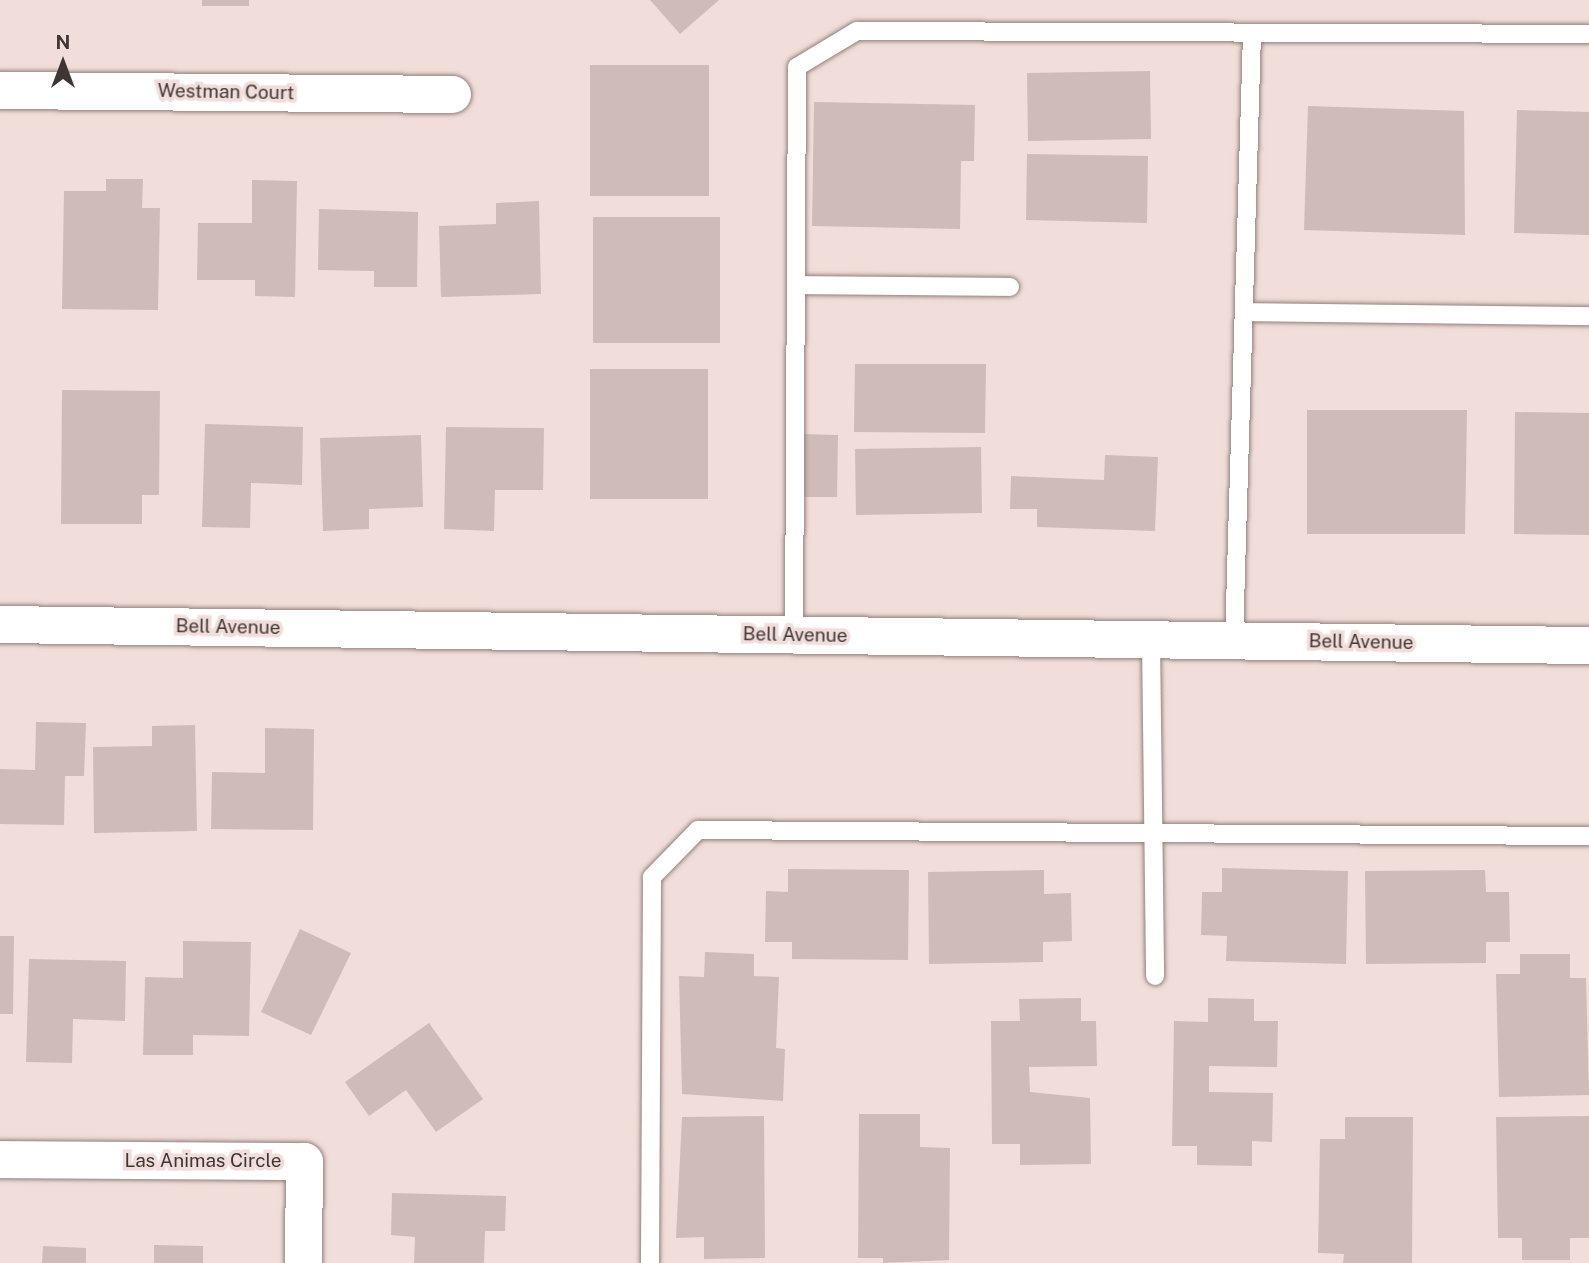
<!DOCTYPE html>
<style>
body{margin:0}
#map{position:relative;width:1589px;height:1263px;overflow:hidden;background:#f1ddd9;font-family:"Public Sans",sans-serif}
div>[style]{position:absolute}
[style*='--x']{left:calc(var(--x)*1px);top:calc(var(--y)*1px);width:calc(var(--w)*1px);rotate:calc(var(--a)*1deg)}
.building>*{inset:0;background:#cfbcb8}
.roads{filter:drop-shadow(0 0 2px #92807c) drop-shadow(0 0 2px #92807c)}
.service>*{height:18px;margin:-9px;padding:0 9px;transform-origin:9px;border-radius:9px;background:#fff}
.minor>*{height:37px;margin:-18.5px;padding:0 18.5px;transform-origin:18.5px;border-radius:18.5px;background:#fff}
span{translate:-50% -50%;white-space:nowrap;text-align:center;line-height:1.15;-webkit-text-stroke:7px #f1ddd9;paint-order:stroke}
.street-label{font-size:19px;color:#3e3635}
.north{position:absolute;left:28px;top:28px;width:70px;height:70px;-webkit-text-stroke:5px #f1ddd9;paint-order:stroke;rotate:0deg;font-size:19px;font-weight:700;line-height:28px;text-align:center;color:#3e3635}
.north::after{content:'';display:block;margin:auto;width:24px;height:32px;background:#3e3635;clip-path:polygon(50% 0,100% 100%,50% 72%,0 100%)}
</style>
<div id="map">
<div class="building">
<i style="clip-path:polygon(202px 0,249px 0,249px 6px,202px 6px)"></i>
<i style="clip-path:polygon(650px 0,719px 0,680px 34px)"></i>
<i style="clip-path:polygon(590px 65px,709px 65px,709px 196px,590px 196px)"></i>
<i style="clip-path:polygon(1150px 71px,1151px 139px,1028px 141px,1027px 73px)"></i>
<i style="clip-path:polygon(814px 102px,975px 105px,974px 161px,961px 161px,960px 229px,812px 226px)"></i>
<i style="clip-path:polygon(1308px 106px,1464px 111px,1465px 235px,1304px 230px)"></i>
<i style="clip-path:polygon(1517px 110px,1589px 112px,1589px 235px,1514px 233px)"></i>
<i style="clip-path:polygon(1027px 154px,1148px 156px,1147px 223px,1026px 220px)"></i>
<i style="clip-path:polygon(106px 179px,143px 179px,142px 208px,160px 208px,158px 310px,62px 309px,64px 191px,106px 191px)"></i>
<i style="clip-path:polygon(252px 180px,297px 181px,295px 297px,255px 296px,255px 280px,197px 280px,198px 223px,252px 223px)"></i>
<i style="clip-path:polygon(539px 201px,541px 294px,441px 297px,439px 226px,496px 224px,496px 203px)"></i>
<i style="clip-path:polygon(319px 209px,418px 212px,417px 287px,374px 287px,374px 271px,318px 270px)"></i>
<i style="clip-path:polygon(593px 217px,720px 217px,720px 343px,593px 343px)"></i>
<i style="clip-path:polygon(855px 364px,986px 364px,985px 433px,854px 432px)"></i>
<i style="clip-path:polygon(590px 369px,708px 369px,708px 499px,590px 499px)"></i>
<i style="clip-path:polygon(62px 390px,160px 391px,159px 495px,142px 495px,142px 524px,61px 524px)"></i>
<i style="clip-path:polygon(1307px 410px,1467px 410px,1465px 534px,1307px 534px)"></i>
<i style="clip-path:polygon(1515px 412px,1589px 413px,1589px 535px,1514px 534px)"></i>
<i style="clip-path:polygon(205px 424px,303px 427px,302px 485px,251px 483px,250px 528px,202px 527px)"></i>
<i style="clip-path:polygon(446px 427px,544px 428px,543px 490px,495px 490px,494px 531px,444px 529px)"></i>
<i style="clip-path:polygon(803px 434px,838px 435px,837px 497px,801px 497px)"></i>
<i style="clip-path:polygon(421px 435px,423px 507px,369px 509px,369px 529px,323px 531px,320px 438px)"></i>
<i style="clip-path:polygon(981px 447px,982px 513px,856px 515px,855px 449px)"></i>
<i style="clip-path:polygon(1105px 455px,1158px 457px,1155px 531px,1037px 527px,1037px 509px,1010px 509px,1011px 476px,1104px 480px)"></i>
<i style="clip-path:polygon(36px 722px,86px 723px,84px 776px,65px 776px,64px 825px,0 824px,0 769px,35px 770px)"></i>
<i style="clip-path:polygon(195px 725px,197px 831px,94px 833px,93px 747px,152px 746px,152px 726px)"></i>
<i style="clip-path:polygon(265px 728px,314px 729px,313px 830px,211px 829px,212px 772px,265px 773px)"></i>
<i style="clip-path:polygon(1222px 868px,1348px 871px,1346px 964px,1226px 961px,1227px 936px,1201px 935px,1202px 892px,1222px 892px)"></i>
<i style="clip-path:polygon(788px 869px,909px 870px,908px 960px,792px 959px,792px 942px,765px 942px,766px 891px,788px 892px)"></i>
<i style="clip-path:polygon(1044px 870px,1044px 894px,1071px 893px,1072px 941px,1043px 942px,1043px 962px,929px 964px,928px 872px)"></i>
<i style="clip-path:polygon(1485px 870px,1486px 892px,1509px 892px,1510px 942px,1486px 942px,1486px 963px,1366px 964px,1365px 871px)"></i>
<i style="clip-path:polygon(300px 929px,351px 953px,311px 1035px,261px 1012px)"></i>
<i style="clip-path:polygon(0 936px,14px 936px,13px 1014px,0 1014px)"></i>
<i style="clip-path:polygon(183px 941px,251px 942px,249px 1036px,193px 1035px,193px 1055px,143px 1055px,145px 977px,183px 978px)"></i>
<i style="clip-path:polygon(705px 952px,754px 954px,754px 976px,779px 977px,776px 1048px,785px 1049px,783px 1101px,682px 1094px,679px 976px,704px 977px)"></i>
<i style="clip-path:polygon(1520px 954px,1570px 954px,1570px 978px,1586px 978px,1589px 1095px,1499px 1097px,1496px 974px,1520px 974px)"></i>
<i style="clip-path:polygon(29px 959px,126px 961px,125px 1021px,73px 1019px,72px 1063px,26px 1062px)"></i>
<i style="clip-path:polygon(1081px 998px,1081px 1021px,1096px 1021px,1097px 1066px,1029px 1067px,1030px 1092px,1090px 1098px,1091px 1164px,1020px 1165px,1020px 1144px,992px 1144px,991px 1021px,1020px 1021px,1019px 999px)"></i>
<i style="clip-path:polygon(1208px 998px,1254px 999px,1254px 1021px,1278px 1021px,1277px 1067px,1209px 1066px,1209px 1092px,1273px 1093px,1272px 1142px,1252px 1141px,1252px 1166px,1197px 1165px,1197px 1146px,1172px 1146px,1174px 1021px,1208px 1022px)"></i>
<i style="clip-path:polygon(429px 1023px,483px 1099px,436px 1132px,406px 1090px,369px 1116px,345px 1082px)"></i>
<i style="clip-path:polygon(859px 1114px,920px 1114px,920px 1147px,950px 1148px,949px 1260px,883px 1263px,883px 1258px,858px 1258px)"></i>
<i style="clip-path:polygon(764px 1116px,765px 1258px,704px 1259px,704px 1237px,676px 1238px,682px 1117px)"></i>
<i style="clip-path:polygon(1589px 1116px,1589px 1238px,1570px 1238px,1570px 1260px,1522px 1260px,1522px 1238px,1498px 1238px,1496px 1117px)"></i>
<i style="clip-path:polygon(1345px 1117px,1413px 1117px,1412px 1263px,1343px 1263px,1344px 1254px,1318px 1253px,1320px 1139px,1345px 1139px)"></i>
<i style="clip-path:polygon(392px 1193px,506px 1196px,505px 1231px,485px 1231px,484px 1263px,414px 1263px,415px 1237px,391px 1235px)"></i>
<i style="clip-path:polygon(154px 1245px,203px 1246px,203px 1263px,154px 1263px)"></i>
<i style="clip-path:polygon(43px 1246px,86px 1248px,86px 1263px,42px 1263px)"></i>
</div>
<div class="roads">
<div class="service">
<i style="--x:796;--y:285;--w:214;--a:0.5"></i>
<i style="--x:1244;--y:312;--w:345;--a:0.7"></i>
<i style="--x:794;--y:635;--w:568;--a:-89.7"></i>
<i style="--x:797;--y:67;--w:70;--a:-31"></i>
<i style="--x:857;--y:31;--w:732;--a:0.23"></i>
<i style="--x:1151;--y:640;--w:336;--a:89.3"></i>
<i style="--x:1234;--y:640;--w:607;--a:-88.3"></i>
<i style="--x:650;--y:1263;--w:386;--a:-89.7"></i>
<i style="--x:652;--y:877;--w:66;--a:-45.6"></i>
<i style="--x:698;--y:830;--w:891;--a:0.39"></i>
</div>
<div class="minor">
<i style="--x:0;--y:90;--w:452;--a:0.5"></i>
<i style="--x:0;--y:624;--w:1589;--a:0.76"></i>
<i style="--x:0;--y:1159;--w:304;--a:0.4"></i>
<i style="--x:304;--y:1161;--w:102;--a:90.6"></i>
</div>
</div>
<div class="street-label">
<span style="left:226px;top:92px;rotate:1deg">Westman Court</span>
<span style="left:228px;top:627px;rotate:1deg">Bell Avenue</span>
<span style="left:795px;top:635px;rotate:1deg">Bell Avenue</span>
<span style="left:1361px;top:642px;rotate:1deg">Bell Avenue</span>
<span style="left:203px;top:1161px">Las Animas Circle</span>
</div>
<div class="north">N</div>
</div>
